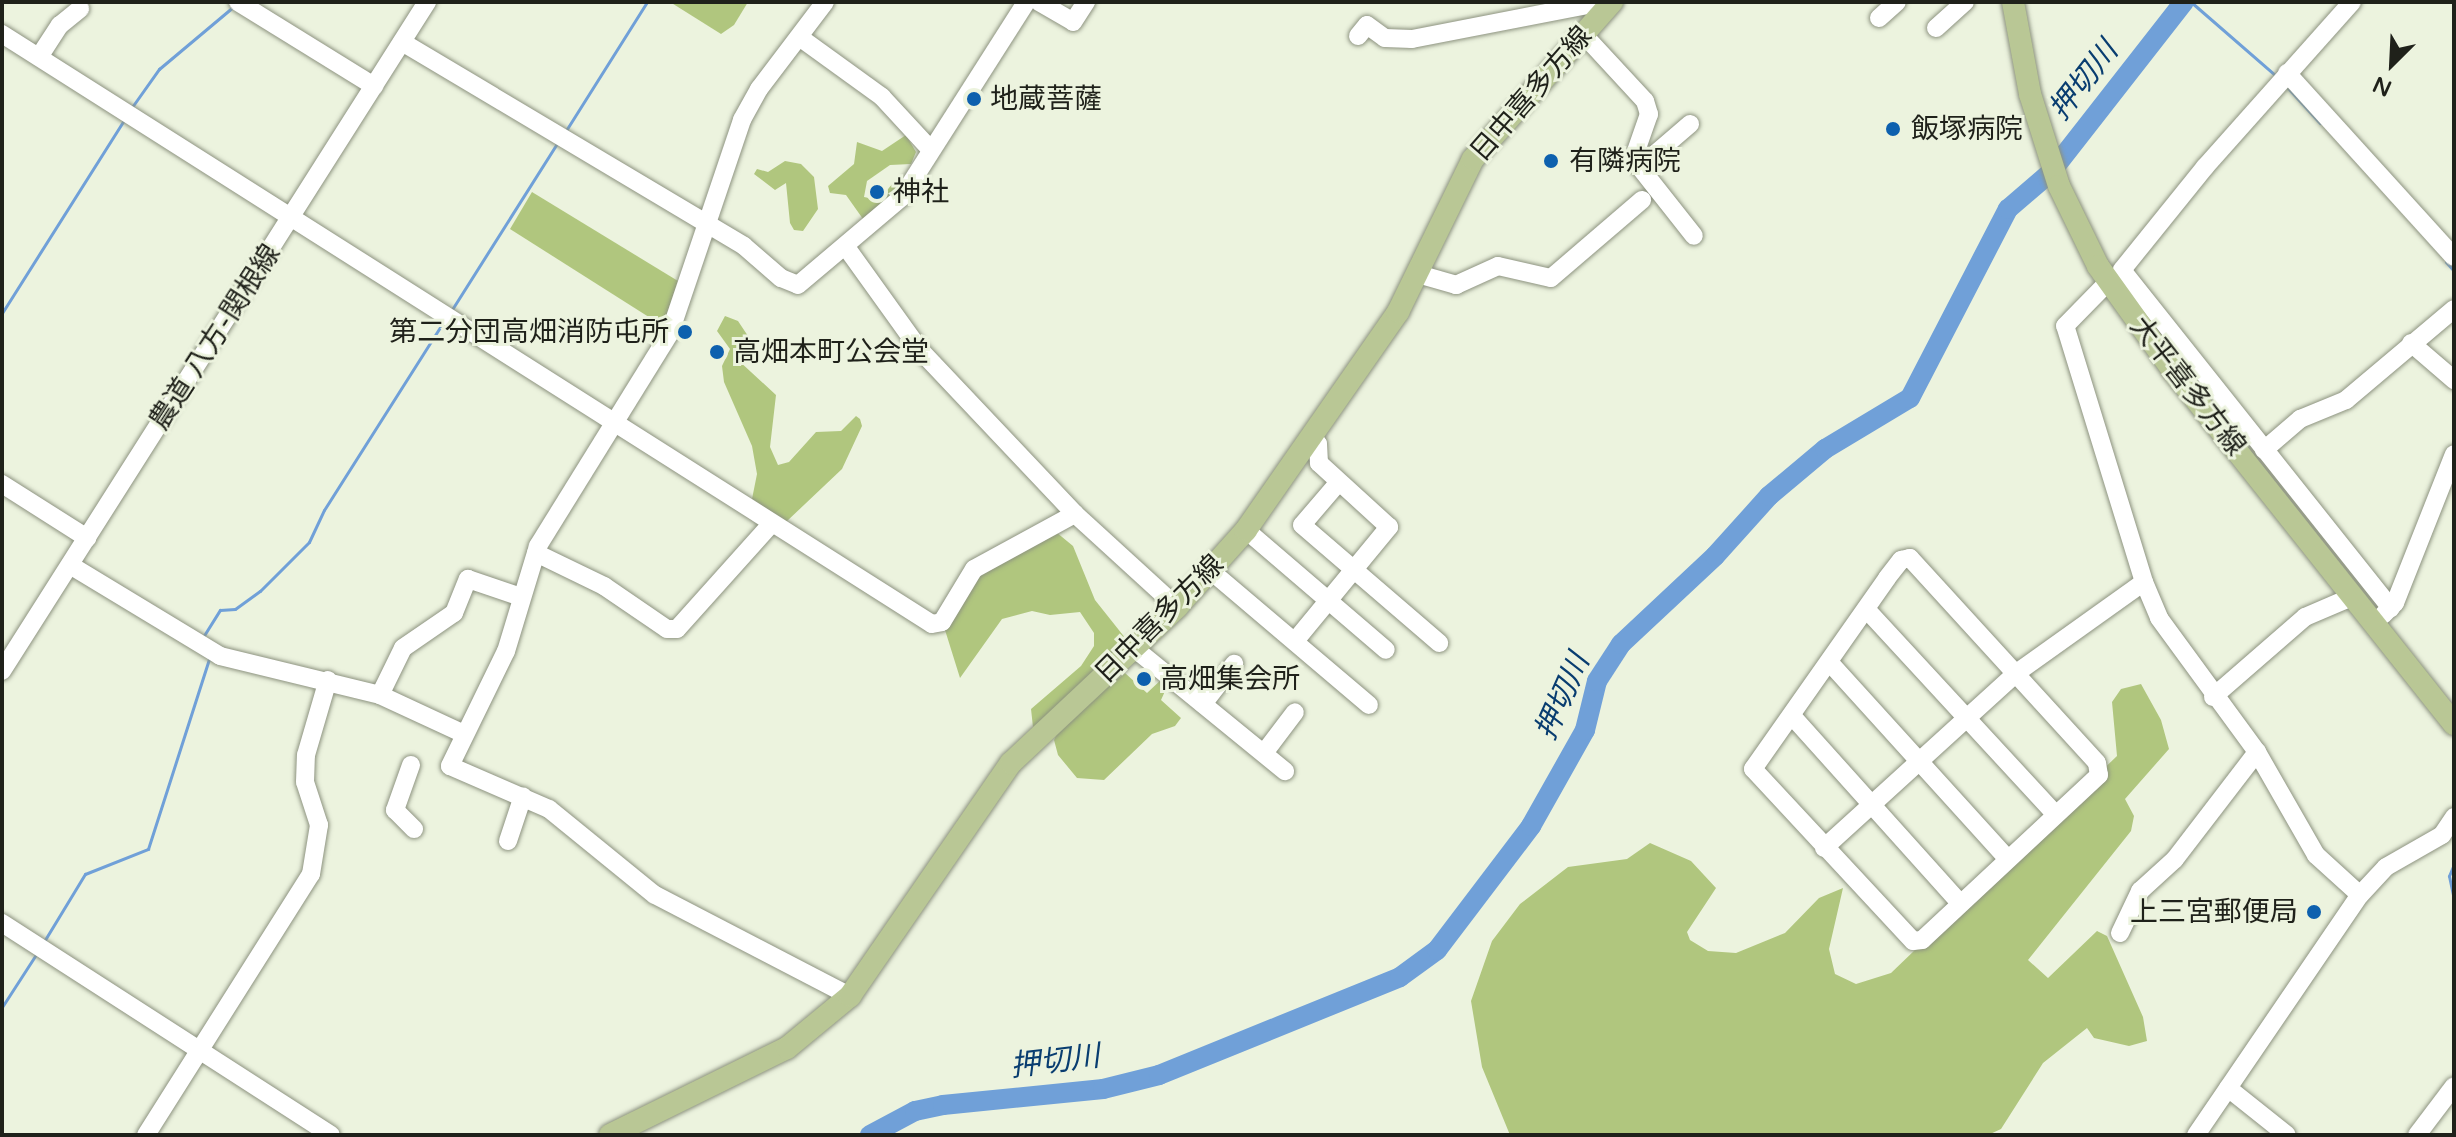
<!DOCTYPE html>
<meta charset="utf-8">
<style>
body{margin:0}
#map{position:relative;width:2456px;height:1137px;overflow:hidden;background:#ecf3de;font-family:"Varela Round","Noto Sans JP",sans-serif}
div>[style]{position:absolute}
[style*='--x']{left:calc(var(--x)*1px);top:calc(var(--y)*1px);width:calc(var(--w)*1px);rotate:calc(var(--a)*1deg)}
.forest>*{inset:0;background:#b0c67e}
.stream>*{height:3px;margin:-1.5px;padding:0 1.5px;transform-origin:1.5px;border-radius:1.5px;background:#70a0d8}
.river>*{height:20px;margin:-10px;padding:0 10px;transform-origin:10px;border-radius:10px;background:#70a0d8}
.roads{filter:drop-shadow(0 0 2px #8d9380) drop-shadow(0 0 2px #8d9380)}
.minor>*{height:18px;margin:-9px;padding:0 9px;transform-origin:9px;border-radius:9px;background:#fff}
.major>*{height:22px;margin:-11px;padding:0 11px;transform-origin:11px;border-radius:11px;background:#b9c795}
.dots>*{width:22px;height:22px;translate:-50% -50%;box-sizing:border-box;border:4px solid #ecf3de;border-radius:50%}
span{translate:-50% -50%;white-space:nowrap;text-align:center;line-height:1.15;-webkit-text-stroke:6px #ecf3de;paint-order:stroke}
.street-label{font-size:28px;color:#1f211a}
.poi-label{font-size:28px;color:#1f211a}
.left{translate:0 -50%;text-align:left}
.right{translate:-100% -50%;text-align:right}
.water-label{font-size:30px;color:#093d70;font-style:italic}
.frame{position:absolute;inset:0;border:4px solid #1f211a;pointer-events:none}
.north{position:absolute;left:2352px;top:24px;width:80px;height:80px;-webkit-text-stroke:6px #ecf3de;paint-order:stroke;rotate:204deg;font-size:22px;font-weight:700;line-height:32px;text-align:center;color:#1f211a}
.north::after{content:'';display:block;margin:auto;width:28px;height:36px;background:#1f211a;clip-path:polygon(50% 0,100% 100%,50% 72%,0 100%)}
</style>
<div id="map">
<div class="forest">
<i style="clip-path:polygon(670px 2px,748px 2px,734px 25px,721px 34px)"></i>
<i style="clip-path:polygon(906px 135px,916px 152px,911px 164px,890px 165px,867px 181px,864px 197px,879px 200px,898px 177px,908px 182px,863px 219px,846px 195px,830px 193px,828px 186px,854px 164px,857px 142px,882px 151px)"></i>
<i style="clip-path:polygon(785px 161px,801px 164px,814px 177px,818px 209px,803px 231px,794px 230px,790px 223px,786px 183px,775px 190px,754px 174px,757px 169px,768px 172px)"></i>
<i style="clip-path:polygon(532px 192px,678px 281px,663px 326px,510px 229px)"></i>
<i style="clip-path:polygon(725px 316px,738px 321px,748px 336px,738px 360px,776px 395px,770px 447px,778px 465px,789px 462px,816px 432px,841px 431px,856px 416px,860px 419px,862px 426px,842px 469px,786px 522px,752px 499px,757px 474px,752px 446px,724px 382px,722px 366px,730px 349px,717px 331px)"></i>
<i style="clip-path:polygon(1056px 532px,1073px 546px,1095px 600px,1126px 639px,1125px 650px,1033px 727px,1031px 709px,1081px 666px,1094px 646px,1094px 633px,1080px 612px,1050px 615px,1032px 611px,1002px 619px,960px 678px,945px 630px,962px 594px,982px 575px)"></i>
<i style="clip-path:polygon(1125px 673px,1147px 693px,1163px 678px,1166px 689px,1161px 700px,1181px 718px,1175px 726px,1152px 734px,1104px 780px,1077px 778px,1058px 755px,1054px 740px,1061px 725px)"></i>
<i style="clip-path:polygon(2141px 684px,2161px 720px,2169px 749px,2125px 799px,2134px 816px,2131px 831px,2028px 960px,2048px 978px,2097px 931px,2107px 936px,2143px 1017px,2147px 1041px,2129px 1046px,2094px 1038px,2087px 1028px,2043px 1063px,2001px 1129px,1988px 1135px,1510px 1135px,1482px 1067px,1471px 1001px,1492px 941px,1520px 904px,1568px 867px,1627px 859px,1650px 843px,1691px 861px,1716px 888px,1687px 932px,1690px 940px,1708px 951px,1736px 953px,1785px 933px,1819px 898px,1843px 888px,1829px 949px,1835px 974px,1856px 984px,1891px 973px,2117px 756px,2112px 702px,2121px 689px)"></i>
</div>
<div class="stream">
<i style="--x:2191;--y:2;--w:113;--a:41"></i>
<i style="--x:2287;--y:87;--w:49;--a:47.5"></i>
<i style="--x:132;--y:107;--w:47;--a:-54.6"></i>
<i style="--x:159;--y:69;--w:98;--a:-40"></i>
<i style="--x:565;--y:132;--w:154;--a:-57.8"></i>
<i style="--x:2446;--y:262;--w:12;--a:48"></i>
<i style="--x:451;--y:311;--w:200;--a:-57.7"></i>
<i style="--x:2;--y:313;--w:228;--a:-57.7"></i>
<i style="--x:203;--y:637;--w:32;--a:-58"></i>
<i style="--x:220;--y:610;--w:15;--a:-4"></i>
<i style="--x:235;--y:609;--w:31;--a:-36"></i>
<i style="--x:260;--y:591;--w:69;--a:-45"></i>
<i style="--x:309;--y:542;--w:35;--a:-65"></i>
<i style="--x:324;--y:510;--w:220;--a:-57.6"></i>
<i style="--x:2454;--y:864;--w:13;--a:113"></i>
<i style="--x:2449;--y:876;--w:24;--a:78"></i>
<i style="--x:43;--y:943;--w:81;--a:-58.7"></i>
<i style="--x:85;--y:874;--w:68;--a:-21.6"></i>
<i style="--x:148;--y:849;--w:200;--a:-72.2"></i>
<i style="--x:2;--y:1007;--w:64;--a:-57.1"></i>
</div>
<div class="river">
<i style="--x:870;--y:1135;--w:51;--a:-28.1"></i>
<i style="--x:915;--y:1111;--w:29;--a:-12"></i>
<i style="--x:943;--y:1105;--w:161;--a:-5.7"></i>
<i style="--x:1103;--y:1089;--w:58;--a:-14"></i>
<i style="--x:1159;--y:1075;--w:260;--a:-22.1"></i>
<i style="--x:1400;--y:977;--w:46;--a:-36.1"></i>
<i style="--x:1437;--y:950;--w:156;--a:-52.8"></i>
<i style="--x:1531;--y:826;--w:110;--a:-60.6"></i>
<i style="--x:1585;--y:730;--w:50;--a:-76.2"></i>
<i style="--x:1597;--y:681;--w:44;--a:-57"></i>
<i style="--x:1621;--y:644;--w:129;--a:-43.1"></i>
<i style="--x:1715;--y:556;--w:81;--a:-48"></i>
<i style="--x:1769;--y:496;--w:73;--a:-40"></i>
<i style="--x:1825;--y:449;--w:99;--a:-31"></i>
<i style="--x:1910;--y:398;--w:213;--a:-62.6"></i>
<i style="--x:2008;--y:209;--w:57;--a:-40.7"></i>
<i style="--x:2051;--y:172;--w:216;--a:-52"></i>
</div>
<div class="roads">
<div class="minor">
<i style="--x:238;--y:2;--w:160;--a:31.7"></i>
<i style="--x:825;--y:2;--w:109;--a:127.2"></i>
<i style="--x:759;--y:89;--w:35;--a:119"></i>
<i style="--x:742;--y:120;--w:225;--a:108.7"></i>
<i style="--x:670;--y:333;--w:251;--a:121.8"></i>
<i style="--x:538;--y:546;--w:110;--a:106.9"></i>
<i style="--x:506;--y:651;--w:128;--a:116"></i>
<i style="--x:450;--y:766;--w:108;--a:23.5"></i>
<i style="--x:549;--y:809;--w:136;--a:39.1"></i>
<i style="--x:655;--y:895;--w:220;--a:27.4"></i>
<i style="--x:1039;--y:2;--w:39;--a:30"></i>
<i style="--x:1073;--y:22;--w:24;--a:-57"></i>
<i style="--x:2352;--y:2;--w:221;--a:131.7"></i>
<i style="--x:2205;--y:167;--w:132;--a:128.9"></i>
<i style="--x:2122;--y:270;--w:432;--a:51.5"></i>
<i style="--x:1879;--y:18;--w:24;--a:-42"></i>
<i style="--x:1936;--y:28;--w:39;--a:-42"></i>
<i style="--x:2;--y:34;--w:1101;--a:32.39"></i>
<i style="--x:932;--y:624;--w:10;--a:-11"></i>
<i style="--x:942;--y:622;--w:62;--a:-58.9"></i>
<i style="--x:974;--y:569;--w:115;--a:-28.6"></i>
<i style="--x:1583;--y:34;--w:91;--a:47.2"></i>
<i style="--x:1645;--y:101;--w:14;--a:73"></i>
<i style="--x:1649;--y:114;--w:42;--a:109.3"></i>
<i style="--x:1635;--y:154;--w:11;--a:75"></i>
<i style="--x:1638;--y:165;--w:90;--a:51.7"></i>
<i style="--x:1358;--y:36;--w:14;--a:-51"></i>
<i style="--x:1367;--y:25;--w:22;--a:36"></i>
<i style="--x:1385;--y:38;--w:27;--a:2"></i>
<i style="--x:1412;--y:39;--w:183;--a:-11"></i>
<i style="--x:1592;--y:4;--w:14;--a:25"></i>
<i style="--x:802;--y:39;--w:99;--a:35.9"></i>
<i style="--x:882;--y:97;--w:72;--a:47.2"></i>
<i style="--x:402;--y:42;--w:398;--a:30.8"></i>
<i style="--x:744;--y:246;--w:49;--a:40.9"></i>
<i style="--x:781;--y:278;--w:18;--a:22"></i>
<i style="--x:798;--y:285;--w:136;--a:-40.2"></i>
<i style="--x:902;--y:197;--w:231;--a:-57.5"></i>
<i style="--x:39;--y:57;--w:38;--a:-57"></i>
<i style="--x:60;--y:25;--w:26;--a:-39"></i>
<i style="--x:2287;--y:73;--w:248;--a:47.8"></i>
<i style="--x:1640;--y:167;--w:66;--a:-40.7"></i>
<i style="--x:846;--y:247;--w:127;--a:54.3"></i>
<i style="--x:920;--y:350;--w:226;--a:46.6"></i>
<i style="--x:1075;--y:514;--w:138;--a:42.4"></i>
<i style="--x:1418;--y:274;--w:40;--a:16"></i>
<i style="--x:1456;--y:285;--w:46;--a:-24.3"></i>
<i style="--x:1498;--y:266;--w:54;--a:12.8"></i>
<i style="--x:1551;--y:278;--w:120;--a:-40.6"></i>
<i style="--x:2411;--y:343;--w:57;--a:40.7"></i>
<i style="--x:2264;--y:450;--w:48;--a:-40.7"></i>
<i style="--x:2300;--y:419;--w:50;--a:-22.4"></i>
<i style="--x:2346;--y:400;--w:141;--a:-40.1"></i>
<i style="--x:1338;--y:483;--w:55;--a:130.6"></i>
<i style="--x:1302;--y:525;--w:181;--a:40.7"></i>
<i style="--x:2;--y:484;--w:101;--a:32.4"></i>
<i style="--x:1246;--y:530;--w:184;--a:40.6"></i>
<i style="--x:536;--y:553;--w:76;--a:25.9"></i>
<i style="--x:604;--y:586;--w:76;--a:34.3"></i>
<i style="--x:667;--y:629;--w:10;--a:0"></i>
<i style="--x:677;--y:629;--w:142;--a:-48.1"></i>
<i style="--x:1910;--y:558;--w:277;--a:47.6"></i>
<i style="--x:2097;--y:763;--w:12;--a:81"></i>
<i style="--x:2099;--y:775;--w:242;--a:137"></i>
<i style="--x:1922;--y:940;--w:9;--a:174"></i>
<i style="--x:1913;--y:941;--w:235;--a:-132.9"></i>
<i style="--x:1753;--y:769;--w:233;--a:-54.9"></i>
<i style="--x:1887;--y:578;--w:23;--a:-52"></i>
<i style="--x:1901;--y:560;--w:9;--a:-13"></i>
<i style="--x:70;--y:565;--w:175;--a:31.2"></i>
<i style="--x:220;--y:656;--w:165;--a:13.7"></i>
<i style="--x:380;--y:695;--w:93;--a:24.9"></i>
<i style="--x:1211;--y:571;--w:207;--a:40.3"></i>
<i style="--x:2144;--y:582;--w:39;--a:67"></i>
<i style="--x:2159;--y:618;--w:166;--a:53.8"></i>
<i style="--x:2257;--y:752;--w:119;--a:60.2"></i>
<i style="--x:2316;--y:855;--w:59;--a:42.3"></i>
<i style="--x:1867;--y:610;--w:277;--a:47.3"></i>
<i style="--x:2383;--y:615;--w:17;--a:-45"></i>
<i style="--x:2395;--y:603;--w:160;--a:-68.4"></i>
<i style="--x:1295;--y:641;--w:148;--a:-50.5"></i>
<i style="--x:1389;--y:527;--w:95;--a:-137.6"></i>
<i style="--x:1319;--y:463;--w:19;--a:-93"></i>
<i style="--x:1318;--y:444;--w:11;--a:-131"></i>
<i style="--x:1134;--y:648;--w:195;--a:39.2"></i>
<i style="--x:1831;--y:664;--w:262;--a:47.8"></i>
<i style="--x:2;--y:671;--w:793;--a:-57.57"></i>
<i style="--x:380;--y:695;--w:52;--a:-63.9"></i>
<i style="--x:403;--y:648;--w:62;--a:-34.5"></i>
<i style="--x:454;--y:613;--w:37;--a:-68"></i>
<i style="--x:468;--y:579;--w:56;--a:18.8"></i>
<i style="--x:2213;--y:697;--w:122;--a:-41"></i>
<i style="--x:2305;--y:617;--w:53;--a:-23.2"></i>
<i style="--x:1203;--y:704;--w:51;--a:-52.2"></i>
<i style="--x:1793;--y:717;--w:249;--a:48.1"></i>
<i style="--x:1264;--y:753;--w:51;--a:-52.9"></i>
<i style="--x:411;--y:765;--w:48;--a:109.6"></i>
<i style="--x:395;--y:810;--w:27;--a:45"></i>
<i style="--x:508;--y:841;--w:47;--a:-71.6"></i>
<i style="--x:1824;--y:848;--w:258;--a:-42.3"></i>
<i style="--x:2015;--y:674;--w:158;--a:-35.5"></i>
<i style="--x:2144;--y:582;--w:268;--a:-107.1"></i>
<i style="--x:2065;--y:326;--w:63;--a:-45.6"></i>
<i style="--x:2;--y:923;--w:391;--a:32.8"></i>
<i style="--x:2120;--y:933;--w:47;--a:-64.5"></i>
<i style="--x:2140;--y:891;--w:47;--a:-42.4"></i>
<i style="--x:2175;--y:859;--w:135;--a:-52.5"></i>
<i style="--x:2228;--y:1088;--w:75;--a:38.5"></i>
<i style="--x:146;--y:1135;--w:309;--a:-57.7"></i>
<i style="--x:311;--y:874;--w:50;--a:-80.7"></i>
<i style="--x:319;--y:825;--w:45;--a:-108"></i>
<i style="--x:305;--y:782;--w:27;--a:-88"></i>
<i style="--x:306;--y:755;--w:78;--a:-73.7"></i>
<i style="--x:2196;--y:1135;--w:291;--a:-55.7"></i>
<i style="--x:2360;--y:895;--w:38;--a:-47"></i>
<i style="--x:2386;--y:867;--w:64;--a:-29.7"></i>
<i style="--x:2442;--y:835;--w:22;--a:-56"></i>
<i style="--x:2417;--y:1135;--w:61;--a:-52.9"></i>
</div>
<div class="major">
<i style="--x:2013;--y:2;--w:94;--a:79.5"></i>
<i style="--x:2030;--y:94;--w:96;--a:72.5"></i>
<i style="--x:2059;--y:186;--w:89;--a:64"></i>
<i style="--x:2098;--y:266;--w:130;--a:54.4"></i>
<i style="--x:2174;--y:372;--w:450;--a:51.5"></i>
<i style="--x:610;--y:1135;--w:197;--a:-26.2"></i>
<i style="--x:787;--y:1048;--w:82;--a:-39.5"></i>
<i style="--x:850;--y:996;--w:283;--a:-55.4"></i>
<i style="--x:1011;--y:763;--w:228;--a:-43.2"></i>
<i style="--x:1177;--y:607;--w:103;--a:-48.1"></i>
<i style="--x:1246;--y:530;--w:266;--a:-55.1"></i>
<i style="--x:1398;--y:312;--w:170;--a:-63.9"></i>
<i style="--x:1473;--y:159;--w:210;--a:-48.5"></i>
</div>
</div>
<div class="dots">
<i style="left:974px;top:99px;background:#0d60ae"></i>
<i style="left:1893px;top:129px;background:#0d60ae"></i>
<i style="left:1551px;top:161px;background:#0d60ae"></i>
<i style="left:877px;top:192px;background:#0d60ae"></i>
<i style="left:685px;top:332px;background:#0d60ae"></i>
<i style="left:717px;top:352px;background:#0d60ae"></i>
<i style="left:1144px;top:679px;background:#0d60ae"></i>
<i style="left:2314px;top:912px;background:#0d60ae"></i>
</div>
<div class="street-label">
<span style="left:1531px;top:94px;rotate:-49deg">日中喜多方線</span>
<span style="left:215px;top:337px;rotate:-57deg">農道 八方-関根線</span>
<span style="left:2188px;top:386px;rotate:52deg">大平喜多方線</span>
<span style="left:1159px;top:619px;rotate:-45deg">日中喜多方線</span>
</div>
<div class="poi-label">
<span class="left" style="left:990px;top:99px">地蔵菩薩</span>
<span class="left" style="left:1911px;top:129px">飯塚病院</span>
<span class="left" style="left:1569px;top:161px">有隣病院</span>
<span class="left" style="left:893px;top:192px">神社</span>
<span class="right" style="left:669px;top:332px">第二分団高畑消防屯所</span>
<span class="left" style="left:733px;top:352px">高畑本町公会堂</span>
<span class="left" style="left:1160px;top:679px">高畑集会所</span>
<span class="right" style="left:2298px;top:912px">上三宮郵便局</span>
</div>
<div class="water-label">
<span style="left:2084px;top:81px;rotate:-52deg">押切川</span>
<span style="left:1563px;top:697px;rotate:-66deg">押切川</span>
<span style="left:1055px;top:1062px;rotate:-7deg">押切川</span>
</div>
<div class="frame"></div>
<div class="north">N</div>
</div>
